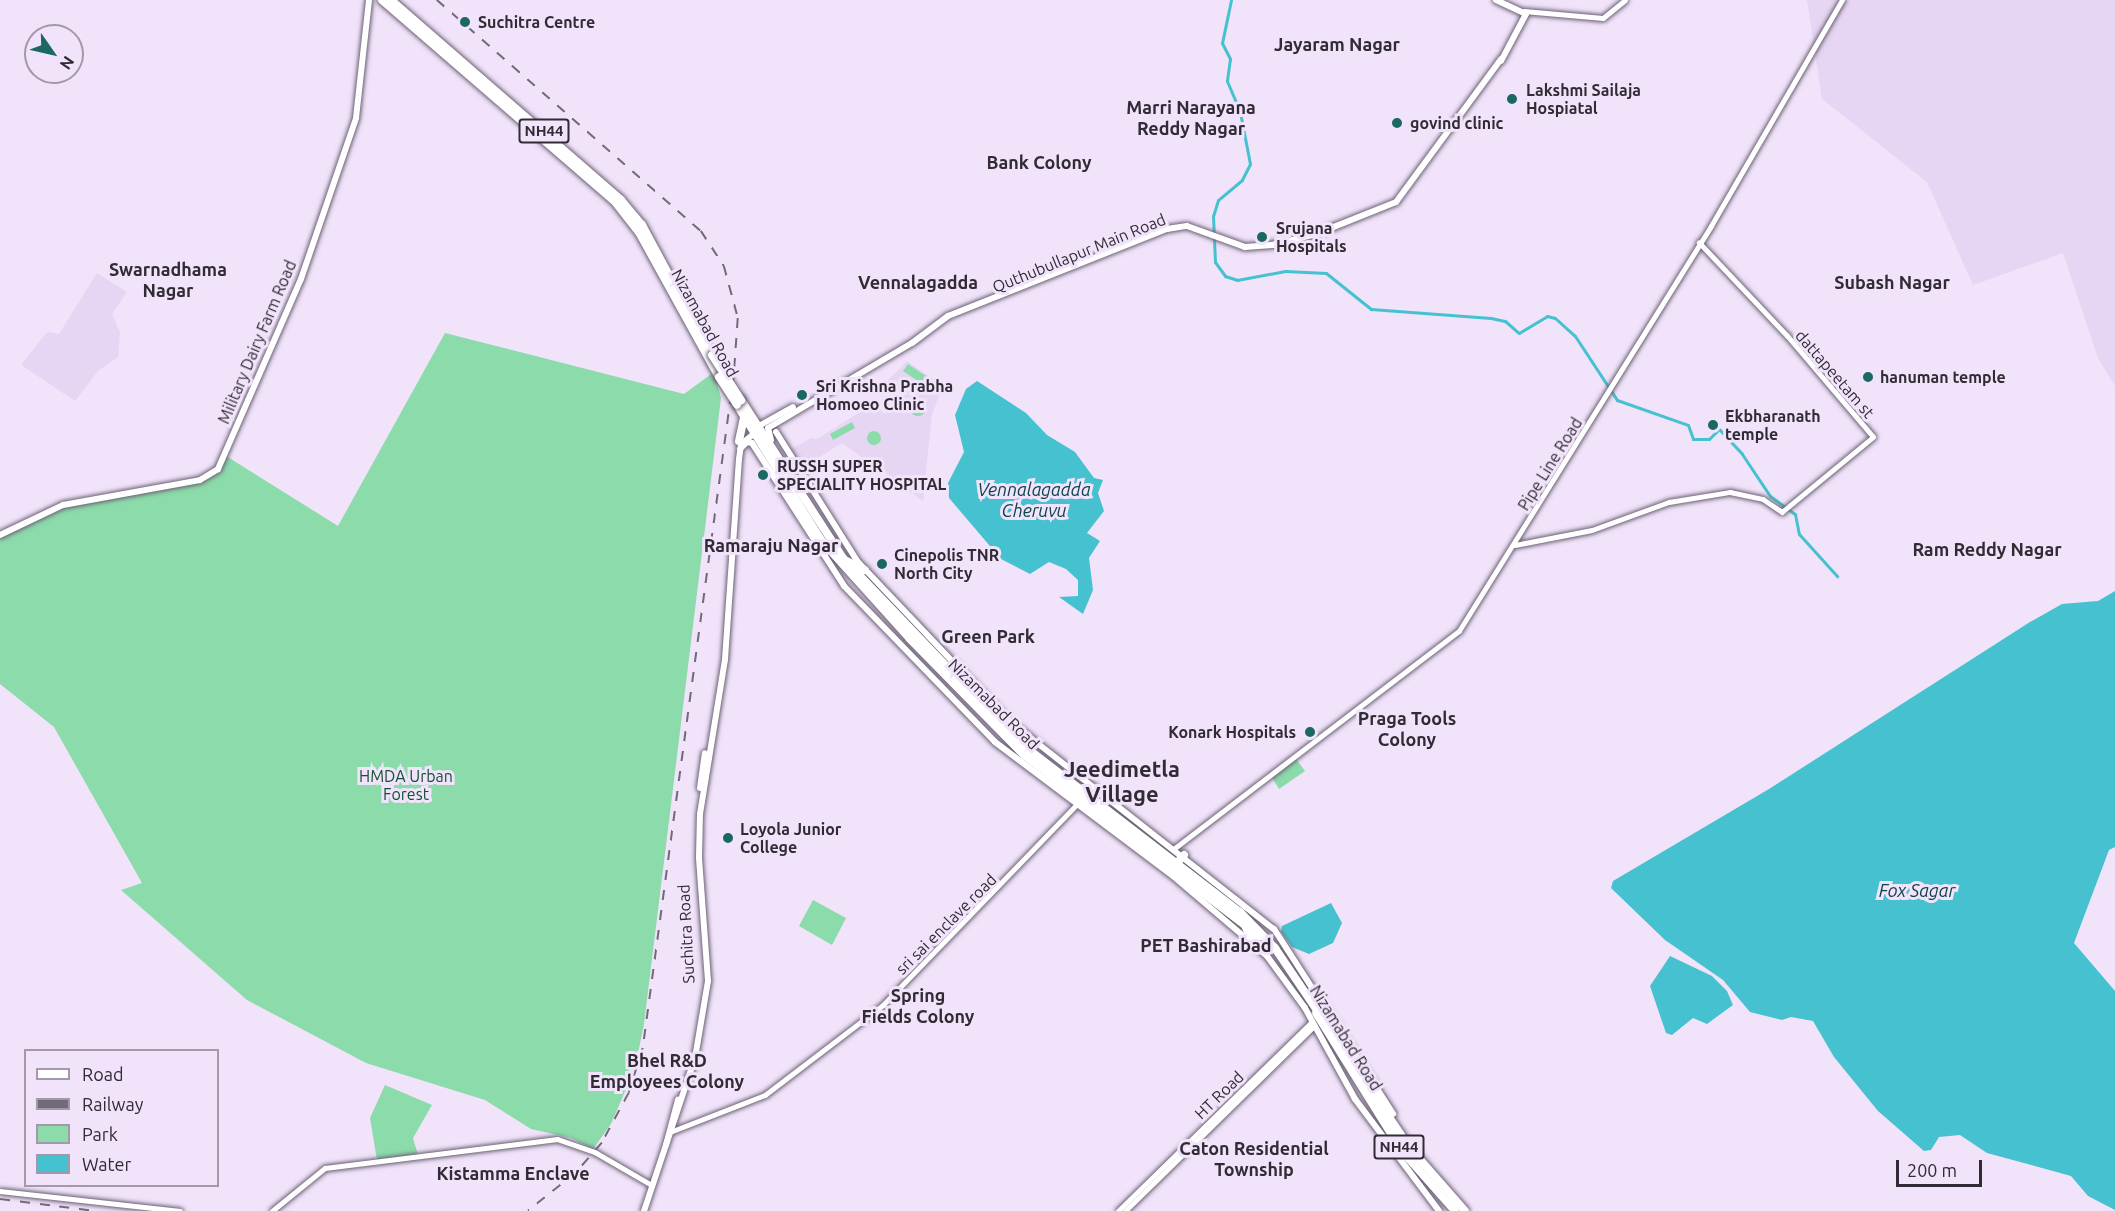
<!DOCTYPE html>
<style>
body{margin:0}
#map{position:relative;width:2115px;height:1211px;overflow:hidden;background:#f0e3fa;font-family:Ubuntu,sans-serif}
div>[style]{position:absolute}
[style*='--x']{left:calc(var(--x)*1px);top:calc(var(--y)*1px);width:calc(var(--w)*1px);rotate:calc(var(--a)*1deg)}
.built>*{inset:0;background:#e6d6f3}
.green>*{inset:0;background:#8bdbab}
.round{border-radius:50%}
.water>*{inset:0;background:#46c1cf}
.canal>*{height:3px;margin:-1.5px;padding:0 1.5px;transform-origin:1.5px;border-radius:1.5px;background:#46c1cf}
.roads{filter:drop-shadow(0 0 2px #6c6175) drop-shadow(0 0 2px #6c6175)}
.minor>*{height:4.5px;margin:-2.25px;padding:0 2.25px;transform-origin:2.25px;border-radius:2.25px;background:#fff}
.major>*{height:6px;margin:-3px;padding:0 3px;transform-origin:3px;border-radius:3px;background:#fff}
.highway>*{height:8px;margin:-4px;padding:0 4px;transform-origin:4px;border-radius:4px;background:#fff}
.rail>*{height:1.5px;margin-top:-0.75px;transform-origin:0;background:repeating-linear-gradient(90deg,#716a77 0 10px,transparent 0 20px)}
.bridges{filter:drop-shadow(0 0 2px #6c6175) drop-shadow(0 0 2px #6c6175)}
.highway-bridge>*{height:8px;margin:-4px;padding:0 4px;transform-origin:4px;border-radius:4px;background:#fff}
.dots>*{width:16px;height:16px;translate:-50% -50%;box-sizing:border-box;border:3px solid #f0e3fa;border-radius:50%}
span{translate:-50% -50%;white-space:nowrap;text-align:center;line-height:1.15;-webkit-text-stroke:6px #f0e3fa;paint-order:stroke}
.shield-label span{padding:2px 4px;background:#f0e3fa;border:2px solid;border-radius:4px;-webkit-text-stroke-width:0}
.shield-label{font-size:15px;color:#302b34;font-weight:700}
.poi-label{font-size:16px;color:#302b34;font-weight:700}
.left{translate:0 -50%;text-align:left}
.right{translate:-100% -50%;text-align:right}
.street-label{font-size:16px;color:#302b34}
.park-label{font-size:16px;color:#125232}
.neighbourhood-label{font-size:18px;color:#302b34;font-weight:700}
.water-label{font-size:18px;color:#0d444a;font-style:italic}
.district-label{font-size:22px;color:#302b34;font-weight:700}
.legend{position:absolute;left:24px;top:1049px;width:195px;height:138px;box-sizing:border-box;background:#f0e3fa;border:2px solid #a399ab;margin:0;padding:8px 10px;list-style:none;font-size:18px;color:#302b34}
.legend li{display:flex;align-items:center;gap:12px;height:30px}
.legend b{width:30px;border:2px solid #a399ab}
.north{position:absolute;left:24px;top:24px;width:60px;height:60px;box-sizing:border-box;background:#f0e3fa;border:2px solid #a399ab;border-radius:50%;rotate:124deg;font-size:16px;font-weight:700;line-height:24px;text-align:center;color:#302b34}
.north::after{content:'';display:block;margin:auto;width:21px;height:27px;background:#1b6761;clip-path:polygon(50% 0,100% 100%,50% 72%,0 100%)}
.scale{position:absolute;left:1896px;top:1160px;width:86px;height:27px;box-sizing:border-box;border:3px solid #302b34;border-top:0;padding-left:8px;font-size:18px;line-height:21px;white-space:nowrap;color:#302b34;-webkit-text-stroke:4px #f0e3fa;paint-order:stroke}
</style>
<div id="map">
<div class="built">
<i style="clip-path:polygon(1807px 0,2115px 0,2115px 386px,2098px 358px,2063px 253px,1973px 285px,1927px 182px,1822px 99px)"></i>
<i style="clip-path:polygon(97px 273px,127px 292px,112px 314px,120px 332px,118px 357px,98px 371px,75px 401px,21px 365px,47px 332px,59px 334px)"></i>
<i style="clip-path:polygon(907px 361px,943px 386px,932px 414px,923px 501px,842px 443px,801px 468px,790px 450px,811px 438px,817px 439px,873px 404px,885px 414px,901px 404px,885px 388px,885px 383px)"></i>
</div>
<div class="green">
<i style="clip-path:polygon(445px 333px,684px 394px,714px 372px,721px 398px,644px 1024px,635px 1068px,611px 1124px,593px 1149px,571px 1138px,531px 1129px,485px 1100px,366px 1063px,247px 1000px,121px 890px,142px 883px,54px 727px,0 684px,0 536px,67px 503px,207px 478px,216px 471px,223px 454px,338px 526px)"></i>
<i style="clip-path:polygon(908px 364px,926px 376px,921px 383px,903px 371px)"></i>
<i class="round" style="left:910px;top:400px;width:16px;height:16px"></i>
<i style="clip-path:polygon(852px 422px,855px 428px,833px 440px,830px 434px)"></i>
<i class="round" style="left:867px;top:431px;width:14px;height:14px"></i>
<i style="clip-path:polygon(1296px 759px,1305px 771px,1279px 789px,1271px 776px)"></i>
<i style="clip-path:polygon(813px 900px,846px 918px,832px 945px,799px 926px)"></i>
<i style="clip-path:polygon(385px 1085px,432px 1105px,413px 1138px,418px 1155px,377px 1160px,370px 1118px)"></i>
</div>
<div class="water">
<i style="clip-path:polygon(977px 381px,1026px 413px,1047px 435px,1075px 452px,1094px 478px,1103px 480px,1098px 493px,1104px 511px,1087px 533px,1100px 541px,1089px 558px,1093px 590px,1083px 614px,1059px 597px,1078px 596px,1078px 580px,1066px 569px,1049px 562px,1030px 574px,1001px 559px,949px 498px,948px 483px,964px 452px,955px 415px,966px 389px)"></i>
<i style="clip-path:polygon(2115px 591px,2115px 847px,2109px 850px,2074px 943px,2115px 991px,2115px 1210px,2088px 1196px,2071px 1176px,1987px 1153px,1960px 1135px,1939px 1137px,1931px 1150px,1924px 1151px,1878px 1111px,1834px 1057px,1813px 1021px,1791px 1017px,1782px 1020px,1750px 1012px,1723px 980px,1665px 940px,1611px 888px,1613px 881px,1769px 789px,2030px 622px,2062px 604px,2098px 601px)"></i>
<i style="clip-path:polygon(1331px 903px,1342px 923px,1333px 943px,1309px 954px,1292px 947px,1281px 932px,1282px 926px)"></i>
<i style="clip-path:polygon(1670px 956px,1712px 976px,1727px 991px,1733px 1005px,1707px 1024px,1693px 1018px,1672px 1035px,1666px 1033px,1650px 986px)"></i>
</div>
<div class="canal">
<i style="--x:1231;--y:0;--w:44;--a:101.8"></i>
<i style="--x:1222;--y:43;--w:18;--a:63"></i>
<i style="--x:1230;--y:59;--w:22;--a:98"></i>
<i style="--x:1227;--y:81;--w:34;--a:67"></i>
<i style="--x:1240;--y:112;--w:53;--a:79.1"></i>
<i style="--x:1250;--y:164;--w:18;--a:117"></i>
<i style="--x:1242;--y:180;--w:31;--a:140"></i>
<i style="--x:1218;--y:200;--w:17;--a:107"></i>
<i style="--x:1213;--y:216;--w:46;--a:87.5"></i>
<i style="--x:1215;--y:262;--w:17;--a:54"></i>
<i style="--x:1225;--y:276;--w:13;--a:18"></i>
<i style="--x:1237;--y:280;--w:49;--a:-10.6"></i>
<i style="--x:1285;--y:271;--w:41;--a:2.8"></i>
<i style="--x:1326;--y:273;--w:58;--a:38.7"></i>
<i style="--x:1371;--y:309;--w:120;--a:4.3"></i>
<i style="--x:1491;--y:318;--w:14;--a:12"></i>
<i style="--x:1505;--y:321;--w:18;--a:41"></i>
<i style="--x:1519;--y:333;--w:33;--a:-31"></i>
<i style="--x:1547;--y:316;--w:8;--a:14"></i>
<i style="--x:1555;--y:318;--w:27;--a:42"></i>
<i style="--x:1575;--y:336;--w:77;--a:56.7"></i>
<i style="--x:1617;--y:400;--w:75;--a:19.4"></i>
<i style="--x:1688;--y:425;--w:15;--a:70"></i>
<i style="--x:1693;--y:439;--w:16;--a:0"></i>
<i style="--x:1709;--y:439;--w:14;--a:-45"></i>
<i style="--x:1719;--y:429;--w:34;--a:47"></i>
<i style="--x:1742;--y:454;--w:50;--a:56.3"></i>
<i style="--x:1770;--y:496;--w:31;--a:36"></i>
<i style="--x:1795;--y:514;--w:20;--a:79"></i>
<i style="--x:1799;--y:534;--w:57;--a:47.9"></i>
</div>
<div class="roads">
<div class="minor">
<i style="--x:1524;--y:11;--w:79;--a:5.1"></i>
<i style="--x:1603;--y:18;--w:28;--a:-39"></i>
<i style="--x:1515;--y:545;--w:78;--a:-11"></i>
<i style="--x:1592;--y:530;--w:82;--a:-20"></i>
<i style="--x:1669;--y:502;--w:62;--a:-9.3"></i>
<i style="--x:1730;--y:492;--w:34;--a:12"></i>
<i style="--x:1763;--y:499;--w:23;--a:34"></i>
<i style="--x:1782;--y:512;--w:118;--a:-39.5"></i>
<i style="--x:1873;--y:437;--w:133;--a:-130.4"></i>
<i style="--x:1787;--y:336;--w:128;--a:-133.4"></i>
<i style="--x:1175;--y:848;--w:357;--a:-37.4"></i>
<i style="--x:1459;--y:631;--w:477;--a:-58.1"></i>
<i style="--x:1711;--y:226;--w:261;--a:-59.9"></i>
<i style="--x:670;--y:1132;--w:102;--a:-21.3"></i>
<i style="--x:765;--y:1095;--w:148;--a:-37.3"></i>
<i style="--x:883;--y:1005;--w:278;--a:-46"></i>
<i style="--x:0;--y:1191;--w:181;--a:6.3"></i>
<i style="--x:272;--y:1211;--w:68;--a:-39.1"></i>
<i style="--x:325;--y:1168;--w:234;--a:-7.1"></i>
<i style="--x:557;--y:1139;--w:40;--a:18.9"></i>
<i style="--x:595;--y:1152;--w:66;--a:30.1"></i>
<i style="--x:1118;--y:1211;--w:271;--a:-44.3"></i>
<i style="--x:1125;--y:1211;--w:264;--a:-44.4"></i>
</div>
<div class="major">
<i style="--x:1496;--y:0;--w:33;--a:25"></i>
<i style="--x:1526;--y:14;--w:53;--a:118"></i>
<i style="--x:757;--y:427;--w:41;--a:-29.1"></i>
<i style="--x:776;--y:432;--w:154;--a:57.8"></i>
<i style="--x:858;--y:562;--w:218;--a:46.5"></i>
<i style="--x:1008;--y:720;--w:338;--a:38.2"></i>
<i style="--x:1274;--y:929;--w:220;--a:57.2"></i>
<i style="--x:771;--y:440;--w:12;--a:-104"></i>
<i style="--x:768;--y:428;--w:167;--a:-30.6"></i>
<i style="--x:912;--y:343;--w:45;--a:-36.9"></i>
<i style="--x:948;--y:316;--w:236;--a:-21.7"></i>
<i style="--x:1167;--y:229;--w:20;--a:-9"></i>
<i style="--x:1187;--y:226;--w:62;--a:19.9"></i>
<i style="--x:1245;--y:247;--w:27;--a:-4"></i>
<i style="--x:1272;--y:245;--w:45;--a:-14"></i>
<i style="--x:1316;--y:234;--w:86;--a:-21.8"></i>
<i style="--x:1396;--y:202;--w:177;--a:-53.7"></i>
<i style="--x:740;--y:449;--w:10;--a:-45"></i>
<i style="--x:747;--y:442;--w:5;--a:11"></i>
<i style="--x:752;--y:443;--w:170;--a:57.2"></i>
<i style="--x:844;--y:586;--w:217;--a:45.9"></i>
<i style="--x:995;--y:742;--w:223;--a:37"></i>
<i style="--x:1173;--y:876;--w:123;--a:40.4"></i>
<i style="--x:1267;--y:956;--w:64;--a:53.8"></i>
<i style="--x:1305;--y:1008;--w:104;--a:61.2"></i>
<i style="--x:1355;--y:1099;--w:140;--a:53.1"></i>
<i style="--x:0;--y:535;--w:70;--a:-25.5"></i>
<i style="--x:63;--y:505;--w:139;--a:-10.3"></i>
<i style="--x:200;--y:480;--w:21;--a:-31"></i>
<i style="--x:218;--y:469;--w:207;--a:-66.4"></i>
<i style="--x:301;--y:279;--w:170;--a:-71.1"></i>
<i style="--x:356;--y:118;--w:119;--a:-83.7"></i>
<i style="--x:700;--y:788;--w:35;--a:-82"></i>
<i style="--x:666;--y:1145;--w:47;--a:-75.1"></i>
<i style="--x:644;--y:1211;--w:161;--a:-71.6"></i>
<i style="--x:695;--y:1058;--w:78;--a:-80.4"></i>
<i style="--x:708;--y:981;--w:124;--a:-94.2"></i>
<i style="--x:699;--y:857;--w:43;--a:-88.7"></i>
<i style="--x:700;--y:814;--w:157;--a:-80.8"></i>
<i style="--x:725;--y:659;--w:200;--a:-86"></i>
<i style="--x:739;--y:459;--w:15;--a:-82"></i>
<i style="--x:741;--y:444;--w:16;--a:-38"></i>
</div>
<div class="highway">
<i style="--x:382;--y:0;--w:310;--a:40.9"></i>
<i style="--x:616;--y:203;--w:39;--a:52"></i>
<i style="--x:640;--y:234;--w:163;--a:61.1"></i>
<i style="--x:391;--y:0;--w:305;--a:41"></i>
<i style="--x:621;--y:200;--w:33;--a:50"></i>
<i style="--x:642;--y:225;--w:148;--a:61.7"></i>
<i style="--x:741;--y:400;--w:188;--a:57.2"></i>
<i style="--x:843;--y:558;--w:255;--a:46.3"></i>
<i style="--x:1019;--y:742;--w:279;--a:37.6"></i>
<i style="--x:1240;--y:912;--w:50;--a:45.8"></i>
<i style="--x:1275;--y:948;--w:240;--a:56"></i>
<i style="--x:1409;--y:1147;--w:85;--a:48.8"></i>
<i style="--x:737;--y:405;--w:159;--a:58.1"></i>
<i style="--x:821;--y:540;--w:133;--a:48"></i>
<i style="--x:910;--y:639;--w:163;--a:45.5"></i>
<i style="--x:1024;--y:755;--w:297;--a:37.6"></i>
<i style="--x:739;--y:441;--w:24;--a:-78"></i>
<i style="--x:847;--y:561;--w:20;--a:27"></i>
<i style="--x:1176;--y:864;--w:12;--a:-48"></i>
<i style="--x:1246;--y:928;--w:22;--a:60"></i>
<i style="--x:1316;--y:1013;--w:163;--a:58.1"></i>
<i style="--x:1402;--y:1151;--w:80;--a:48.5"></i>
</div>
</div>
<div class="rail">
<i style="--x:437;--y:0;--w:351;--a:41.2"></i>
<i style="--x:701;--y:231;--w:42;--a:56.7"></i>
<i style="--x:724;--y:266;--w:54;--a:74.9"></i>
<i style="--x:738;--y:318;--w:57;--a:94"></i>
<i style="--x:734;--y:375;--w:679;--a:97.7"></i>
<i style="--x:643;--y:1048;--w:47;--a:107.3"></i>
<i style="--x:629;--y:1093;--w:57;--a:118.4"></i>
<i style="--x:602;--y:1143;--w:40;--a:131"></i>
<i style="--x:576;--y:1173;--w:61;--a:141.6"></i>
<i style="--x:0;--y:1199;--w:96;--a:7.2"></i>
</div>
<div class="bridges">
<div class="highway-bridge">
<i style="--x:712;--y:355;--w:54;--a:57.2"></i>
<i style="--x:719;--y:377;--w:33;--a:57"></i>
</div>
</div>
<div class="dots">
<i style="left:465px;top:22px;background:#1b6761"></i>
<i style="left:1512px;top:99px;background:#1b6761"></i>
<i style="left:1397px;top:123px;background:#1b6761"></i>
<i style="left:1262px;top:237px;background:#1b6761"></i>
<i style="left:1868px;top:377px;background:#1b6761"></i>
<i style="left:802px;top:395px;background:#1b6761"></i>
<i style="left:1713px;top:425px;background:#1b6761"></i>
<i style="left:763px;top:475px;background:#1b6761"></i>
<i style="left:882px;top:564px;background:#1b6761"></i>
<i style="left:1310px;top:732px;background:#1b6761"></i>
<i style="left:728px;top:838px;background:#1b6761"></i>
</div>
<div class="shield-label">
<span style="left:544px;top:131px">NH44</span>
<span style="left:1399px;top:1147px">NH44</span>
</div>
<div class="poi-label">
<span class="left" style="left:478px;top:22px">Suchitra Centre</span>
<span class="left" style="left:1526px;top:99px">Lakshmi Sailaja<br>Hospiatal</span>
<span class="left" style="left:1410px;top:123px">govind clinic</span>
<span class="left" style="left:1276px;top:237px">Srujana<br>Hospitals</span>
<span class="left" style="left:1880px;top:377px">hanuman temple</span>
<span class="left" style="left:816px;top:395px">Sri Krishna Prabha<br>Homoeo Clinic</span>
<span class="left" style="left:1725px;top:425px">Ekbharanath<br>temple</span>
<span class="left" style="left:777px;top:475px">RUSSH SUPER<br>SPECIALITY HOSPITAL</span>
<span class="left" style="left:894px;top:564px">Cinepolis TNR<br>North City</span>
<span class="right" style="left:1296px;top:732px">Konark Hospitals</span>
<span class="left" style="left:740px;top:838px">Loyola Junior<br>College</span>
</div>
<div class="street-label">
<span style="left:1079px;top:253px;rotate:-22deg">Quthubullapur Main Road</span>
<span style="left:705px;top:323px;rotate:61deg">Nizamabad Road</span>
<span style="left:257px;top:342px;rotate:-67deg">Military Dairy Farm Road</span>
<span style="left:1835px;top:374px;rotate:49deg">dattapeetam st</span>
<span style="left:1550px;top:464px;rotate:-58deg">Pipe Line Road</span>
<span style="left:994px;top:704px;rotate:45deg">Nizamabad Road</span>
<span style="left:946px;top:924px;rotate:-45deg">sri sai enclave road</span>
<span style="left:686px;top:934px;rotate:-93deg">Suchitra Road</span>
<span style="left:1346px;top:1038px;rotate:58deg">Nizamabad Road</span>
<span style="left:1219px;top:1095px;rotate:-44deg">HT Road</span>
</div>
<div class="park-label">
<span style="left:406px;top:785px">HMDA Urban<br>Forest</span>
</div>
<div class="neighbourhood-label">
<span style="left:1337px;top:44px">Jayaram Nagar</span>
<span style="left:1191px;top:118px">Marri Narayana<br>Reddy Nagar</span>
<span style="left:1039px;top:162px">Bank Colony</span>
<span style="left:168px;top:280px">Swarnadhama<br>Nagar</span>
<span style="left:918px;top:282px">Vennalagadda</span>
<span style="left:1892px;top:282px">Subash Nagar</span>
<span style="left:771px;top:545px">Ramaraju Nagar</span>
<span style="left:1987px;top:549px">Ram Reddy Nagar</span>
<span style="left:988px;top:636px">Green Park</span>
<span style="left:1407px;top:729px">Praga Tools<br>Colony</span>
<span style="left:1206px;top:945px">PET Bashirabad</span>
<span style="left:918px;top:1006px">Spring<br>Fields Colony</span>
<span style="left:667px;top:1071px">Bhel R&amp;D<br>Employees Colony</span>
<span style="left:1254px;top:1159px">Caton Residential<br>Township</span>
<span style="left:513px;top:1173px">Kistamma Enclave</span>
</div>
<div class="water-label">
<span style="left:1034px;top:500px">Vennalagadda<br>Cheruvu</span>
<span style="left:1917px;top:890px">Fox Sagar</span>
</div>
<div class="district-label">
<span style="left:1122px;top:781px">Jeedimetla<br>Village</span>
</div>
<ul class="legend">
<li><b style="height:8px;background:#fff"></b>Road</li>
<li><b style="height:8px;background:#716a77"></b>Railway</li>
<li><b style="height:16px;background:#8bdbab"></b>Park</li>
<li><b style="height:16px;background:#46c1cf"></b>Water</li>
</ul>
<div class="north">N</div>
<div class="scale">200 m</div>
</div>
